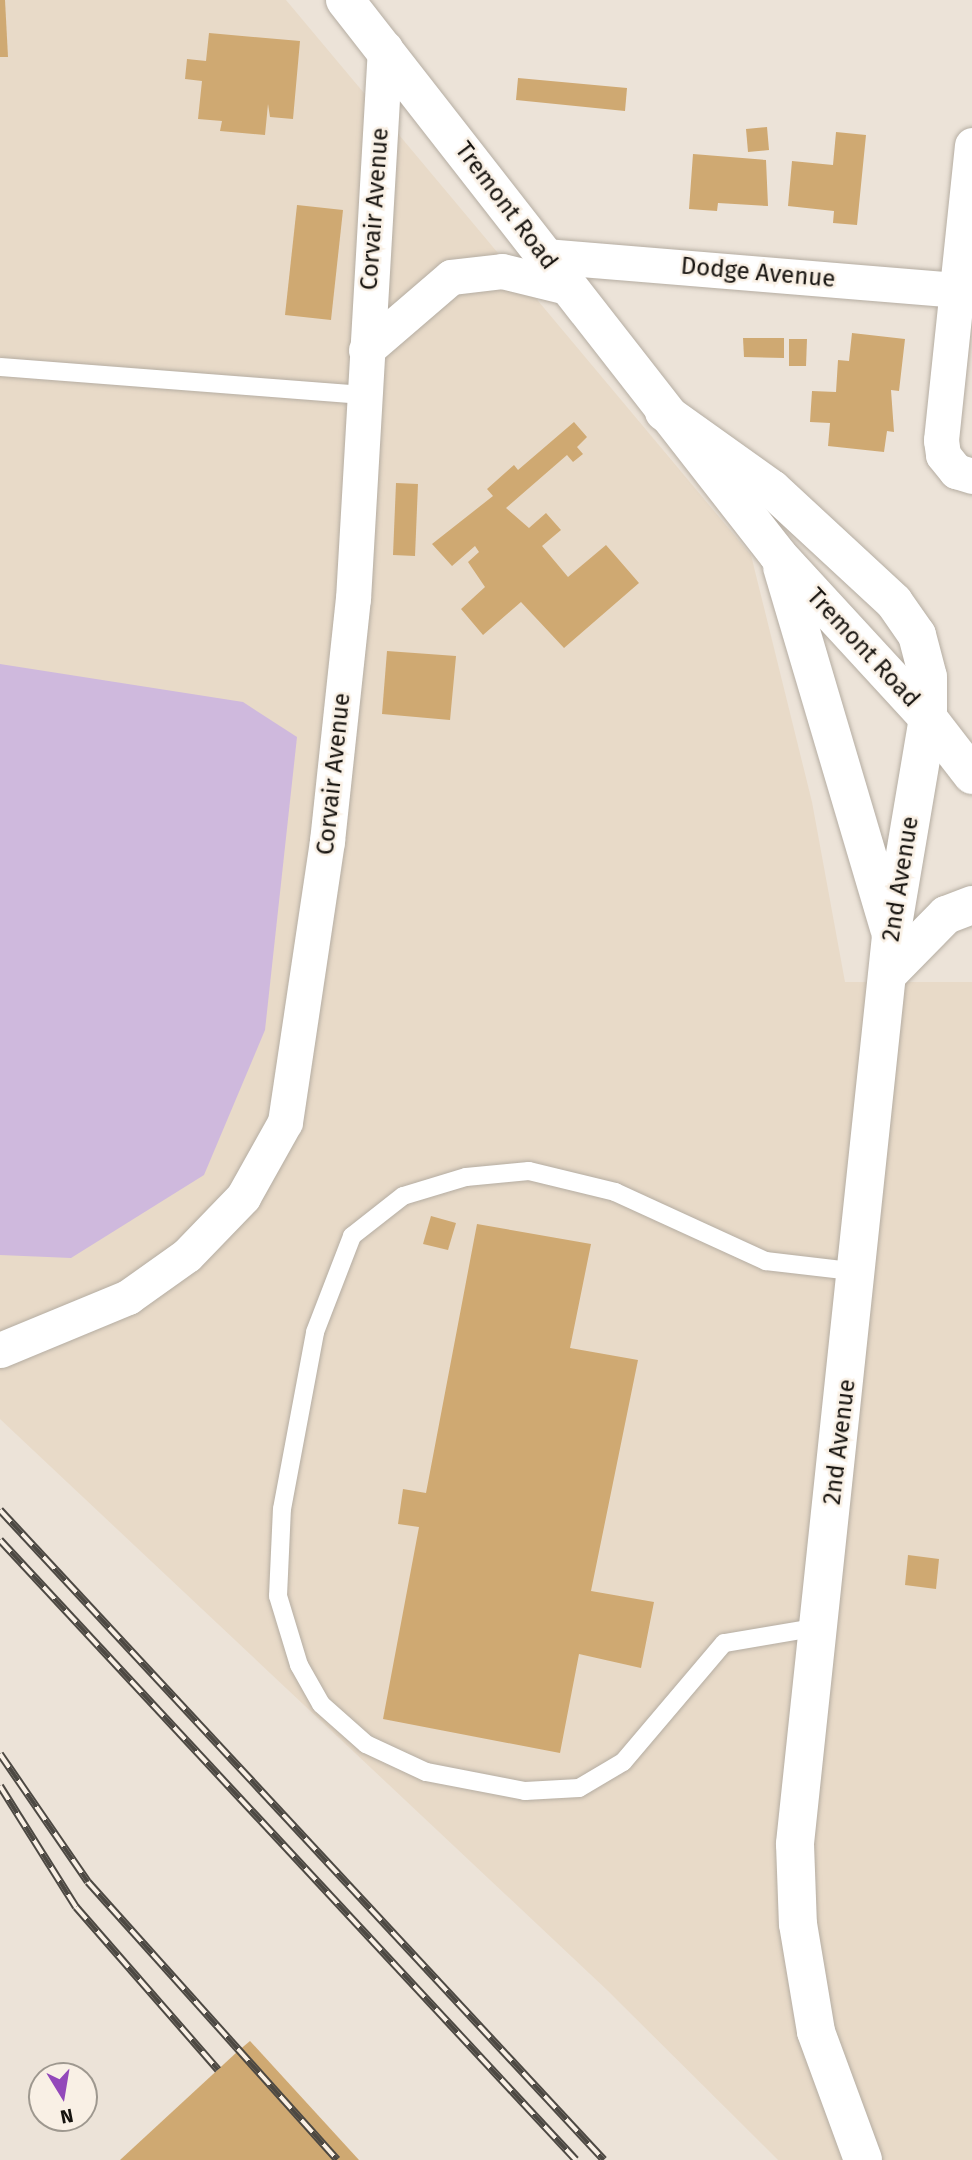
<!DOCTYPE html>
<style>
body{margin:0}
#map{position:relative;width:972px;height:2160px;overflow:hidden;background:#ece3d8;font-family:"Fira Sans",sans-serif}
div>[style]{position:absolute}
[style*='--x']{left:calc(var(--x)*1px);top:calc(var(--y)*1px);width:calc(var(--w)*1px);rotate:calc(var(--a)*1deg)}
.built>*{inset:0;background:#e8dac8}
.green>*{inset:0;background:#cfb9dd}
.building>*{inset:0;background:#cfa972}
.roads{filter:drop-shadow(0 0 2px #b5ada2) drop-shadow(0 0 2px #b5ada2)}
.service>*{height:18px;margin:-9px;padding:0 9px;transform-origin:9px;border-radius:9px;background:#fff}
.minor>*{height:35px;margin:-17.5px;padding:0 17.5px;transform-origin:17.5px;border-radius:17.5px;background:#fff}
.tertiary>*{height:38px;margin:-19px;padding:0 19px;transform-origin:19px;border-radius:19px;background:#fff}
.motorway>*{height:38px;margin:-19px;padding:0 19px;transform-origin:19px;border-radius:19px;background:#fff}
.rail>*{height:8px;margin-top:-4px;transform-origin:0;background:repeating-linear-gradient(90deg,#f9f0e5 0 16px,#4d4943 0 32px);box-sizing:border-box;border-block:2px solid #4d4943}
span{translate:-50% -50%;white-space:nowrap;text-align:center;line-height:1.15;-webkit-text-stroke:5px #f9f0e5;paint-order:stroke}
.street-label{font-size:24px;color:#16130f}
.north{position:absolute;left:28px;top:2062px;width:70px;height:70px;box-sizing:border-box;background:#f9f0e5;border:2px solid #9e988f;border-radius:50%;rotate:169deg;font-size:19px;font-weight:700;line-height:28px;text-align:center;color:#16130f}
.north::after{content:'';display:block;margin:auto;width:24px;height:32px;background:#9348ba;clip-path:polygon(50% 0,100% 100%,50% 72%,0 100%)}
</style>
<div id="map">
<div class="built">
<i style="clip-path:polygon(0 0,286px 0,751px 555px,812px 802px,845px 982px,972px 982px,972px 2160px,778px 2160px,607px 1990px,0 1419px)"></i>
</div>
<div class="green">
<i style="clip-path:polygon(0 664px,243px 702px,297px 737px,265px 1030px,204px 1175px,71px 1258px,0 1255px)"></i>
</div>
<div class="building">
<i style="clip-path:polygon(0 0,5px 0,8px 57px,0 57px)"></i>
<i style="clip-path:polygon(209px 33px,300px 41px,293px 119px,270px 117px,268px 104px,265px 135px,220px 131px,222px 121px,198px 119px,202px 81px,185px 79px,187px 59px,206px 61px)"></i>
<i style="clip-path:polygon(518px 78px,627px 88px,625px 111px,516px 100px)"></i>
<i style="clip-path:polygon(767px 127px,769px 150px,748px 152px,746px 129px)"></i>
<i style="clip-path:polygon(836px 132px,866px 135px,857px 225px,833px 223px,834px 211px,788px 206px,792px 161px,833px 165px)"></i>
<i style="clip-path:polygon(693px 154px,766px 160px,768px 206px,718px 203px,717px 211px,689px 209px)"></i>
<i style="clip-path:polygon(297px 205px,343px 210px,331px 320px,285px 315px)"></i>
<i style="clip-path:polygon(852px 333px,905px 339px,899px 391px,891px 390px,894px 432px,887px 431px,884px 452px,828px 446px,830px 423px,810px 422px,812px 391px,836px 392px,838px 360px,849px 361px)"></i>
<i style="clip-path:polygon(743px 338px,784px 338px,784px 358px,744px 357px)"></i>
<i style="clip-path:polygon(789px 339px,807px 339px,806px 366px,789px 366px)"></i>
<i style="clip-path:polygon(574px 422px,587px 437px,577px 447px,583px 454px,573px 462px,567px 455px,506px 508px,529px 528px,546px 513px,561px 530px,542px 546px,568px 577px,606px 545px,639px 583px,564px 648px,521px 602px,483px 635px,461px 609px,485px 587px,468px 562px,479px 552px,475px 546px,452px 566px,432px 544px,493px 496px,487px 489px,514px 465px,518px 470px)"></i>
<i style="clip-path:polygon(396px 483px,418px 484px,415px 556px,393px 555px)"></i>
<i style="clip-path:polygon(387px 651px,456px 656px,450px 720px,382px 714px)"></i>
<i style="clip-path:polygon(431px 1216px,456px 1223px,448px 1250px,423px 1244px)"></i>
<i style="clip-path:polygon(477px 1224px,591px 1244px,570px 1348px,638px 1360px,591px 1591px,654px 1602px,641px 1668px,579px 1654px,560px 1753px,383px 1719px,419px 1527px,398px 1524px,403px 1489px,426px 1493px)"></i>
<i style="clip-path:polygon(908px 1555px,939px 1559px,936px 1589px,905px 1585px)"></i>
<i style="clip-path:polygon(250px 2041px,359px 2160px,120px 2160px,237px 2052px)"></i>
</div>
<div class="roads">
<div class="service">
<i style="--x:0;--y:367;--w:365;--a:4.4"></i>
<i style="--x:819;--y:1627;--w:96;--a:170.4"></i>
<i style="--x:724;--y:1643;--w:156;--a:130.3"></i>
<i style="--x:623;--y:1762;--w:51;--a:149.4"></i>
<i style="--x:579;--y:1788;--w:54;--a:176.8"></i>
<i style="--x:525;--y:1791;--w:101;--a:-169.1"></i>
<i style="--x:426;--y:1772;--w:66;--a:-155"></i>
<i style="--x:366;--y:1744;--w:60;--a:-138.4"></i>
<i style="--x:321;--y:1704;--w:45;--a:-119.4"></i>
<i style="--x:299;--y:1665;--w:72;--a:-106.9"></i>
<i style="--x:278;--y:1596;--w:87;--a:-87.4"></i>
<i style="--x:282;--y:1509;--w:180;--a:-79.4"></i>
<i style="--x:315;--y:1332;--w:103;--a:-68.9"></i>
<i style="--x:352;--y:1236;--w:65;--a:-38.1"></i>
<i style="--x:403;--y:1196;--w:66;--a:-16.8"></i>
<i style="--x:466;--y:1177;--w:63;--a:-5.4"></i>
<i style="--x:529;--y:1171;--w:89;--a:13.7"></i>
<i style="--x:615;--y:1192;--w:166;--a:24.6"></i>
<i style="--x:766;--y:1261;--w:95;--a:6.7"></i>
</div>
<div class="minor">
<i style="--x:972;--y:145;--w:297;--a:96"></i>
<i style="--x:941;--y:440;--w:15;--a:82"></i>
<i style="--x:943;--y:455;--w:21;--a:51"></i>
<i style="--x:956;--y:471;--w:17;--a:17"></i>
<i style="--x:544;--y:256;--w:429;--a:4.7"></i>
<i style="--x:366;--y:350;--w:112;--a:-40.7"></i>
<i style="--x:451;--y:277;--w:51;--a:-6.7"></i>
<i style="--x:502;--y:271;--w:67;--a:13.8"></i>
<i style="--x:0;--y:1350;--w:139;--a:-22.5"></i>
<i style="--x:128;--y:1297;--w:72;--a:-35.4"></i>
<i style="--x:187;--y:1255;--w:81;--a:-46"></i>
<i style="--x:243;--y:1197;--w:86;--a:-60.8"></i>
<i style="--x:285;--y:1122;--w:284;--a:-81.5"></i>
<i style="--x:327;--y:841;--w:243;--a:-83.9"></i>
<i style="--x:353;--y:599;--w:552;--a:-86.68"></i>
</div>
<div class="tertiary">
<i style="--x:345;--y:0;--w:704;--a:52.04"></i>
<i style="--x:778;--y:555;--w:222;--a:47.4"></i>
<i style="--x:664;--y:412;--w:133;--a:35.5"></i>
<i style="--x:772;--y:489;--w:166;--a:42.8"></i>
<i style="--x:894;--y:602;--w:40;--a:55.1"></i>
<i style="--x:917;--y:635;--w:43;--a:75.3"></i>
<i style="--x:928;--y:677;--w:41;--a:90"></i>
<i style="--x:928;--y:718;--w:221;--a:99.6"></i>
<i style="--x:891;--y:936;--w:913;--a:96.04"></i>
<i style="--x:795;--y:1844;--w:80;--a:87.9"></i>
<i style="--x:798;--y:1924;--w:109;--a:80.5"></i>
<i style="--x:816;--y:2032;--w:136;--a:69.8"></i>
<i style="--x:782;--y:567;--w:377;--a:73.5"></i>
</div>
<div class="motorway">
<i style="--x:928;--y:718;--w:72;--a:52.3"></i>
<i style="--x:888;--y:974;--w:83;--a:-45.5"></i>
<i style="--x:946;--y:915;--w:28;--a:-21"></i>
</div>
</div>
<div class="rail">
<i style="--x:0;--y:1510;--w:887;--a:47.1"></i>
<i style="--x:0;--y:1540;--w:846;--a:47.11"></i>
<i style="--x:0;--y:1754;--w:155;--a:55.5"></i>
<i style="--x:88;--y:1882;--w:373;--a:48.1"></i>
<i style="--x:0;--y:1786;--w:143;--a:57.9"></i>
<i style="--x:76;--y:1907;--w:216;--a:48.9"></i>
</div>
<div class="street-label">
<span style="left:506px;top:206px;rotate:53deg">Tremont Road</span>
<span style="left:375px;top:209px;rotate:-86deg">Corvair Avenue</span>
<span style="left:758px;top:273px;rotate:5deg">Dodge Avenue</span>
<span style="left:863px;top:648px;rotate:47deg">Tremont Road</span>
<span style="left:334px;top:774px;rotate:-84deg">Corvair Avenue</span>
<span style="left:901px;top:879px;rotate:-81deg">2nd Avenue</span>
<span style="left:840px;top:1442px;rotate:-83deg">2nd Avenue</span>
</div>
<div class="north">N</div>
</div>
